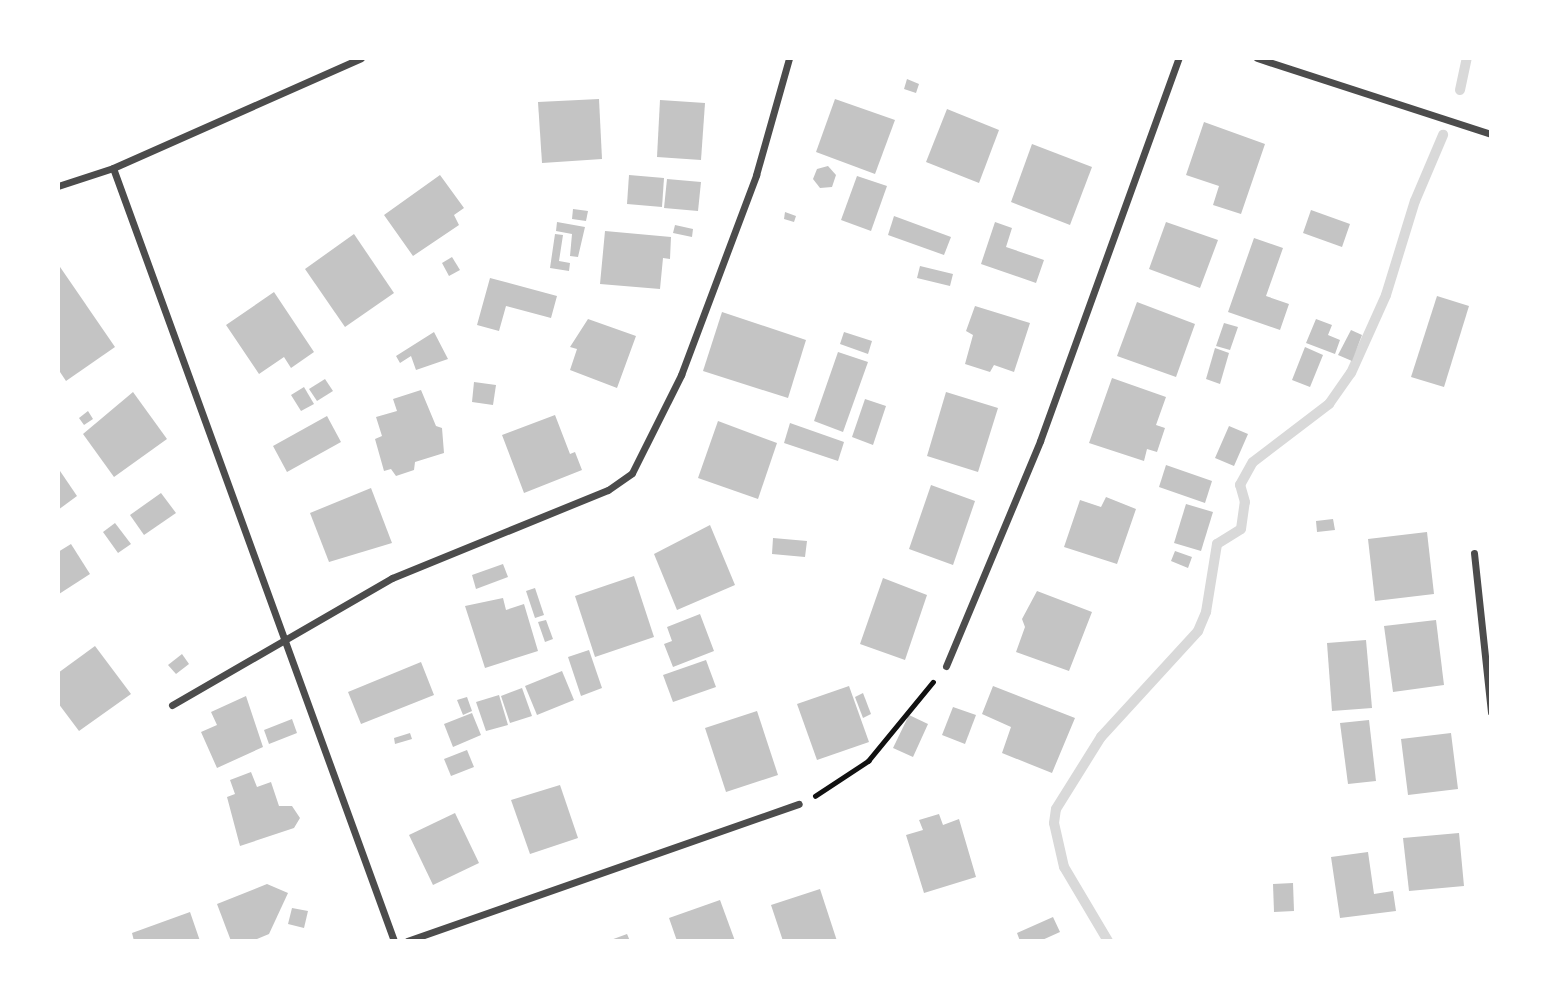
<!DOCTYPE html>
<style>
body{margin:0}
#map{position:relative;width:1549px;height:999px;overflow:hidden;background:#fff;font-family:"DejaVu Sans",sans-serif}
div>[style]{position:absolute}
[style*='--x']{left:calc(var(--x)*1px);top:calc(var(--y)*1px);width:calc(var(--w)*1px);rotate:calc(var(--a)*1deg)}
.stream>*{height:10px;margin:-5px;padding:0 5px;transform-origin:5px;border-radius:5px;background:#d9d9d9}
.building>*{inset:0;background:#c4c4c4}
.path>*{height:4.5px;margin:-2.25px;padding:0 2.25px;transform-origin:2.25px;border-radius:2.25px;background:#111}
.minor>*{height:7px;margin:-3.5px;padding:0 3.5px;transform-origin:3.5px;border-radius:3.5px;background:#4c4c4c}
span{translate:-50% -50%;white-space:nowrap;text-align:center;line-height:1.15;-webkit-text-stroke:5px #fff;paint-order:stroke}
.frame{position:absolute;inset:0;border:60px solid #fff;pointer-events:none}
</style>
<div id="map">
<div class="stream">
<i style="--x:1460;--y:90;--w:33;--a:-78"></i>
<i style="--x:1108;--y:941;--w:86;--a:-120.7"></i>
<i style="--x:1064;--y:867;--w:45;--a:-102.8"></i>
<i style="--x:1054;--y:823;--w:14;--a:-82"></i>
<i style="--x:1056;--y:809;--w:85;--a:-58"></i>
<i style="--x:1101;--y:737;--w:144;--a:-47.5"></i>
<i style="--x:1198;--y:631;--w:21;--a:-67"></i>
<i style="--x:1206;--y:612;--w:69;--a:-80.8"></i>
<i style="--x:1217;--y:544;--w:28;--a:-32"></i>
<i style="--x:1241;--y:529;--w:27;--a:-82"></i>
<i style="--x:1245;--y:502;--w:18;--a:-106"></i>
<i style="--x:1240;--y:485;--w:26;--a:-61"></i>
<i style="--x:1253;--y:462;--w:96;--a:-37.3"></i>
<i style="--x:1329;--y:404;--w:38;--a:-55"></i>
<i style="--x:1351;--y:373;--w:85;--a:-65.8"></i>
<i style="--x:1386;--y:295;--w:98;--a:-72.9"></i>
<i style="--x:1415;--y:201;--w:72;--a:-67"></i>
</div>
<div class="building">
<i style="clip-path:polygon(907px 79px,919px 84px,916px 93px,904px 89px)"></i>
<i style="clip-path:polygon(599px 99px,602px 159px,542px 163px,538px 102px)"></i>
<i style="clip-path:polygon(835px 99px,895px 120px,875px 174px,816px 152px)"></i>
<i style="clip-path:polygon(660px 100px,705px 103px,701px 160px,657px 157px)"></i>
<i style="clip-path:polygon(947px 109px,999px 130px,979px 183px,926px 162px)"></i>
<i style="clip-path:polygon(1204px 122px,1265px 144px,1241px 214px,1213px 205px,1219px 186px,1186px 175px)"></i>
<i style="clip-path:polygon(1032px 144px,1092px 167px,1070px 225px,1011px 202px)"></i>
<i style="clip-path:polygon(828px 166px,836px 175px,832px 187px,820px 188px,813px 179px,817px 169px)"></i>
<i style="clip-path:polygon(440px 175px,464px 208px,454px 215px,459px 225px,413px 256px,384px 215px)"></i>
<i style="clip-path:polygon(629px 175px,664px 178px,662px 207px,627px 204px)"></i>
<i style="clip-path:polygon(857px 176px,887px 186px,871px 231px,841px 220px)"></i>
<i style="clip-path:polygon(667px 179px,701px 182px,698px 211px,664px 208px)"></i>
<i style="clip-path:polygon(573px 209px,588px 211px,586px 221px,572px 219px)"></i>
<i style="clip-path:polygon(1311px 210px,1350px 224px,1342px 247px,1303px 233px)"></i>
<i style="clip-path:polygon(785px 212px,796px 216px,794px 222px,784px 219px)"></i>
<i style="clip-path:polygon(894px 216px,951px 237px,944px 255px,888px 235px)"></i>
<i style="clip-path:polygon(557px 222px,585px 227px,578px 257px,570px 256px,572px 234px,556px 231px)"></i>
<i style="clip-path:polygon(995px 222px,1012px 228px,1006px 247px,1044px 260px,1036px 283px,981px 264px)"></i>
<i style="clip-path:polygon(1166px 222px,1218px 240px,1200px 288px,1149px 269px)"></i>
<i style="clip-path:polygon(675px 225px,693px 229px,692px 237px,673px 233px)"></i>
<i style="clip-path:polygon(605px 231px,671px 237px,670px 259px,663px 258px,660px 289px,600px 284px)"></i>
<i style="clip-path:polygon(354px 234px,394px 293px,345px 327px,305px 269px)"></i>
<i style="clip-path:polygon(555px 234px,563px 235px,559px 261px,570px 263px,569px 271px,550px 268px)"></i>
<i style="clip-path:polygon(1254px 238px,1283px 248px,1266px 296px,1289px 304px,1280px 330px,1228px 312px)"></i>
<i style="clip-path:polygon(452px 257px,460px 270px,449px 276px,442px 263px)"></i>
<i style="clip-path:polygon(58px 264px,115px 347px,66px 381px,58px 369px)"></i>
<i style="clip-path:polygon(920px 266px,953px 274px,950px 286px,917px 278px)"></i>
<i style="clip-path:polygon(490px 278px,557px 296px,551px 318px,506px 306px,499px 331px,477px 325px)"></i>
<i style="clip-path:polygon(274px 292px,314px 352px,291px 368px,284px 357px,259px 374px,226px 325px)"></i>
<i style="clip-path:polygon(1437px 296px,1469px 306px,1444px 387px,1411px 377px)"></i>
<i style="clip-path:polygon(1137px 302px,1195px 324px,1176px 377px,1117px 356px)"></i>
<i style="clip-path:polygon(975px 306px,1030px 323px,1014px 372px,994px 365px,990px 372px,965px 364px,973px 335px,966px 331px)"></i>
<i style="clip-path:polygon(722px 312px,806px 340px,788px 398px,703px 371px)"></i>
<i style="clip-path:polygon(588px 319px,636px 336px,617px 388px,570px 370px,577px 349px,570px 347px)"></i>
<i style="clip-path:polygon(1316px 319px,1332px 325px,1328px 335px,1340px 340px,1335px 354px,1306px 343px)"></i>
<i style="clip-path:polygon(1224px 323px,1238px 327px,1230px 350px,1216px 346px)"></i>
<i style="clip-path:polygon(1351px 330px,1362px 335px,1352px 361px,1338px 355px)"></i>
<i style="clip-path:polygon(434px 332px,448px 359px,416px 370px,411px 356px,400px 363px,396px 356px)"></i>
<i style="clip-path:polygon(844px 332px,872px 341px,868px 354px,840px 344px)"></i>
<i style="clip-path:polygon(1305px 347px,1323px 355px,1310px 387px,1292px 380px)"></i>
<i style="clip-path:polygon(1215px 348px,1229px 353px,1220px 384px,1206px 379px)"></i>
<i style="clip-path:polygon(838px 352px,868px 362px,843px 432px,814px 421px)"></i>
<i style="clip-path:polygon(1112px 378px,1166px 397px,1156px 425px,1165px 428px,1157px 452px,1147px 449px,1144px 461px,1089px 443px)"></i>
<i style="clip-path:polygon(325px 379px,333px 391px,317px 401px,309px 389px)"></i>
<i style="clip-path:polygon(474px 382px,496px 385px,493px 405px,472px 402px)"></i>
<i style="clip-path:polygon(304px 387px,314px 404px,301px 411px,291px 395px)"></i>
<i style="clip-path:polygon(421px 390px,436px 426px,442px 428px,444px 453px,415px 462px,414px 470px,396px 476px,391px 469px,384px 471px,375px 439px,382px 436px,376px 417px,397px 411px,393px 399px)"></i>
<i style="clip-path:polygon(133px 392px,167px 439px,114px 477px,83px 434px)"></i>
<i style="clip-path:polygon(946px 392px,998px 408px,978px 472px,927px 456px)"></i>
<i style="clip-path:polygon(865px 399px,886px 406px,873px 445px,852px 437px)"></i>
<i style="clip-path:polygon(88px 411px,93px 419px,84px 425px,79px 418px)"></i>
<i style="clip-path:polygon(555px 415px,570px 454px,575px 452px,582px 470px,524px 493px,502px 435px)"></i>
<i style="clip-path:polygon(327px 416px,341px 442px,287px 472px,273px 446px)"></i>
<i style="clip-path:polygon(718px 421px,777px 443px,758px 499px,698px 478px)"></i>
<i style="clip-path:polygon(790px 423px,844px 442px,838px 461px,784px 443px)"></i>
<i style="clip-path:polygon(1229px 426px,1248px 434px,1234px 466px,1215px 458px)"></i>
<i style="clip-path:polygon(1166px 465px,1212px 481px,1205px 503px,1159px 487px)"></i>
<i style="clip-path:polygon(58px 468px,77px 496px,58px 510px)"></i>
<i style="clip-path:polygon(931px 485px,975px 501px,953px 565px,909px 549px)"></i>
<i style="clip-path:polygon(371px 488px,392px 543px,329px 562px,310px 513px)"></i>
<i style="clip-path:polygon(161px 493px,176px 513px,144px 535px,130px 515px)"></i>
<i style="clip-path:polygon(1106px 497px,1136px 509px,1117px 564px,1064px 547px,1080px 500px,1101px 507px)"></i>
<i style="clip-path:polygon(1186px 504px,1213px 512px,1201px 551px,1174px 543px)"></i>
<i style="clip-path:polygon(1333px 519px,1335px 530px,1317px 532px,1316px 521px)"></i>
<i style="clip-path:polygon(115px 523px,131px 544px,118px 553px,103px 532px)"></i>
<i style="clip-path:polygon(710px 525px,735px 585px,677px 610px,654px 554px)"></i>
<i style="clip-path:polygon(1427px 532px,1434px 594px,1375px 601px,1368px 539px)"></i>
<i style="clip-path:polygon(773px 538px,807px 541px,805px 557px,772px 554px)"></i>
<i style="clip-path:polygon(71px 544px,90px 574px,59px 594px,58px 552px)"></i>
<i style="clip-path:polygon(1175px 551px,1192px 557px,1188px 568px,1171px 561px)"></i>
<i style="clip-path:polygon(503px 564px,508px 577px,476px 589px,472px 575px)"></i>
<i style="clip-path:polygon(634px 576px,654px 637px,595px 657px,575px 596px)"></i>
<i style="clip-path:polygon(883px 578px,927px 595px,905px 660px,860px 644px)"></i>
<i style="clip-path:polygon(535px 588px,544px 615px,535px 618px,526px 591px)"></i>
<i style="clip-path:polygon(1037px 591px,1092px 612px,1069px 671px,1016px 652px,1025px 627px,1022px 619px)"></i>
<i style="clip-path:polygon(503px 598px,506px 610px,524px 604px,538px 651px,485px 668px,465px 606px)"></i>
<i style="clip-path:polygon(700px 614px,714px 651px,673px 667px,664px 644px,672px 641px,667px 627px)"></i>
<i style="clip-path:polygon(546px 620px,553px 639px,545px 642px,538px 622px)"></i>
<i style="clip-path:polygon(1436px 620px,1444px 685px,1393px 692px,1384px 626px)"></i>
<i style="clip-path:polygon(1366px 640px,1372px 708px,1332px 711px,1327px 643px)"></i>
<i style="clip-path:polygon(95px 646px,131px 694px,79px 731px,58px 703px,58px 673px)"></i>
<i style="clip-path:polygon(589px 650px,602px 688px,581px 696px,568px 657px)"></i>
<i style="clip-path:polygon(182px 654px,189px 664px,176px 674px,168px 665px)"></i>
<i style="clip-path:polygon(706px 660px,716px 687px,673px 702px,663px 675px)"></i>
<i style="clip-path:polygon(421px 662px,434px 695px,361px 724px,348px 692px)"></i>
<i style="clip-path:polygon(562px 671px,574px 700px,537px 715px,525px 686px)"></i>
<i style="clip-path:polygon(849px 686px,869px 742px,817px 760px,797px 704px)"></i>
<i style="clip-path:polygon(993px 686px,1075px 718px,1052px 773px,1002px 753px,1011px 727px,982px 714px)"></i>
<i style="clip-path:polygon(522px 688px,532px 716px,510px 723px,501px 696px)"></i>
<i style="clip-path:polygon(863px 693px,871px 714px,863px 718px,855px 697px)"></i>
<i style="clip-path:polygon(499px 695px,508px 725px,486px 731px,476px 702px)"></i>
<i style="clip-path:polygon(246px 696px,263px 747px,217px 768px,201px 732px,217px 725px,211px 712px)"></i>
<i style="clip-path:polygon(467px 697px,472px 711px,463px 715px,457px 700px)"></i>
<i style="clip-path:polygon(953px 707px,976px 715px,965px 744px,942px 735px)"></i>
<i style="clip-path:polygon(757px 711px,778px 775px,726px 792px,705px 728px)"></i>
<i style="clip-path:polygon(472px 713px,481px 735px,453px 747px,444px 724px)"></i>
<i style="clip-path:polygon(909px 715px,928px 724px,913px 757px,893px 748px)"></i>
<i style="clip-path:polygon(292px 719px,297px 733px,269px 744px,264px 730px)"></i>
<i style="clip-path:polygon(1369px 720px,1376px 781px,1348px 784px,1340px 723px)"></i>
<i style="clip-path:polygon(410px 733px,412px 739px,395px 744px,394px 738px)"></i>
<i style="clip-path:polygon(1451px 733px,1458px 789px,1408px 795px,1401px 739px)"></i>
<i style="clip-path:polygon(467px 750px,474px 767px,451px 776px,444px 759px)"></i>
<i style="clip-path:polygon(251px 772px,257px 787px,271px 782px,279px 806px,292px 806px,300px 818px,294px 828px,240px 846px,227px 797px,235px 794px,230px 780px)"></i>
<i style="clip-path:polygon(560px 785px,578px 838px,530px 854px,511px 800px)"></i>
<i style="clip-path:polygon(455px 813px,479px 863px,433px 885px,409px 835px)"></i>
<i style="clip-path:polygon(939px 814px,943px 825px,959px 819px,976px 877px,924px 893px,906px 835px,923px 830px,919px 820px)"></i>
<i style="clip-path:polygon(1459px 833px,1464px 886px,1409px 891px,1403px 838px)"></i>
<i style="clip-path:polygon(1368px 852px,1374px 894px,1393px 891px,1396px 911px,1340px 918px,1331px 857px)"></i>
<i style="clip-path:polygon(1293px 883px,1294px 911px,1274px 912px,1273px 884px)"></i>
<i style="clip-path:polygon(267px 884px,288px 893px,269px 934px,252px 941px,231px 941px,217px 904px)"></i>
<i style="clip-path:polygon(820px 889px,837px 941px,783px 941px,771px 905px)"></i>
<i style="clip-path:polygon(720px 900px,735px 941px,677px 941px,669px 918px)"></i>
<i style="clip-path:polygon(292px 908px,308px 911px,304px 928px,288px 924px)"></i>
<i style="clip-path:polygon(190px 912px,200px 941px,134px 941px,132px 933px)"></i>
<i style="clip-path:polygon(1053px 917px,1060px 932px,1040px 941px,1020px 941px,1017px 933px)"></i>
<i style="clip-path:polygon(627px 934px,630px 941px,608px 941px)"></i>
</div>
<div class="path">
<i style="--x:815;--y:796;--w:64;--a:-33.4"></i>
<i style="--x:868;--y:761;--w:102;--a:-50.6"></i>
</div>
<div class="minor">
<i style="--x:1257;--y:58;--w:246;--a:18"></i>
<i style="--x:113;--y:168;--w:822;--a:70.02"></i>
<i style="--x:58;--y:186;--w:58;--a:-18.1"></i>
<i style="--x:113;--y:168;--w:271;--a:-23.9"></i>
<i style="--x:1474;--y:553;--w:160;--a:83.9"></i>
<i style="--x:946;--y:666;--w:244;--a:-67.3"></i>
<i style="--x:1040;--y:441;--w:407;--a:-70.1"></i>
<i style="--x:172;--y:705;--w:254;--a:-30"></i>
<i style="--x:392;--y:578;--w:233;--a:-22.2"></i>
<i style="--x:608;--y:490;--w:29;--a:-35"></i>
<i style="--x:632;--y:473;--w:110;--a:-63.4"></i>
<i style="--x:681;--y:375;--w:214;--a:-69.4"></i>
<i style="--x:756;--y:175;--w:122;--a:-74.2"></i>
<i style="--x:407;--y:941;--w:415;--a:-19.3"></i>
</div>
<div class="frame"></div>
</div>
